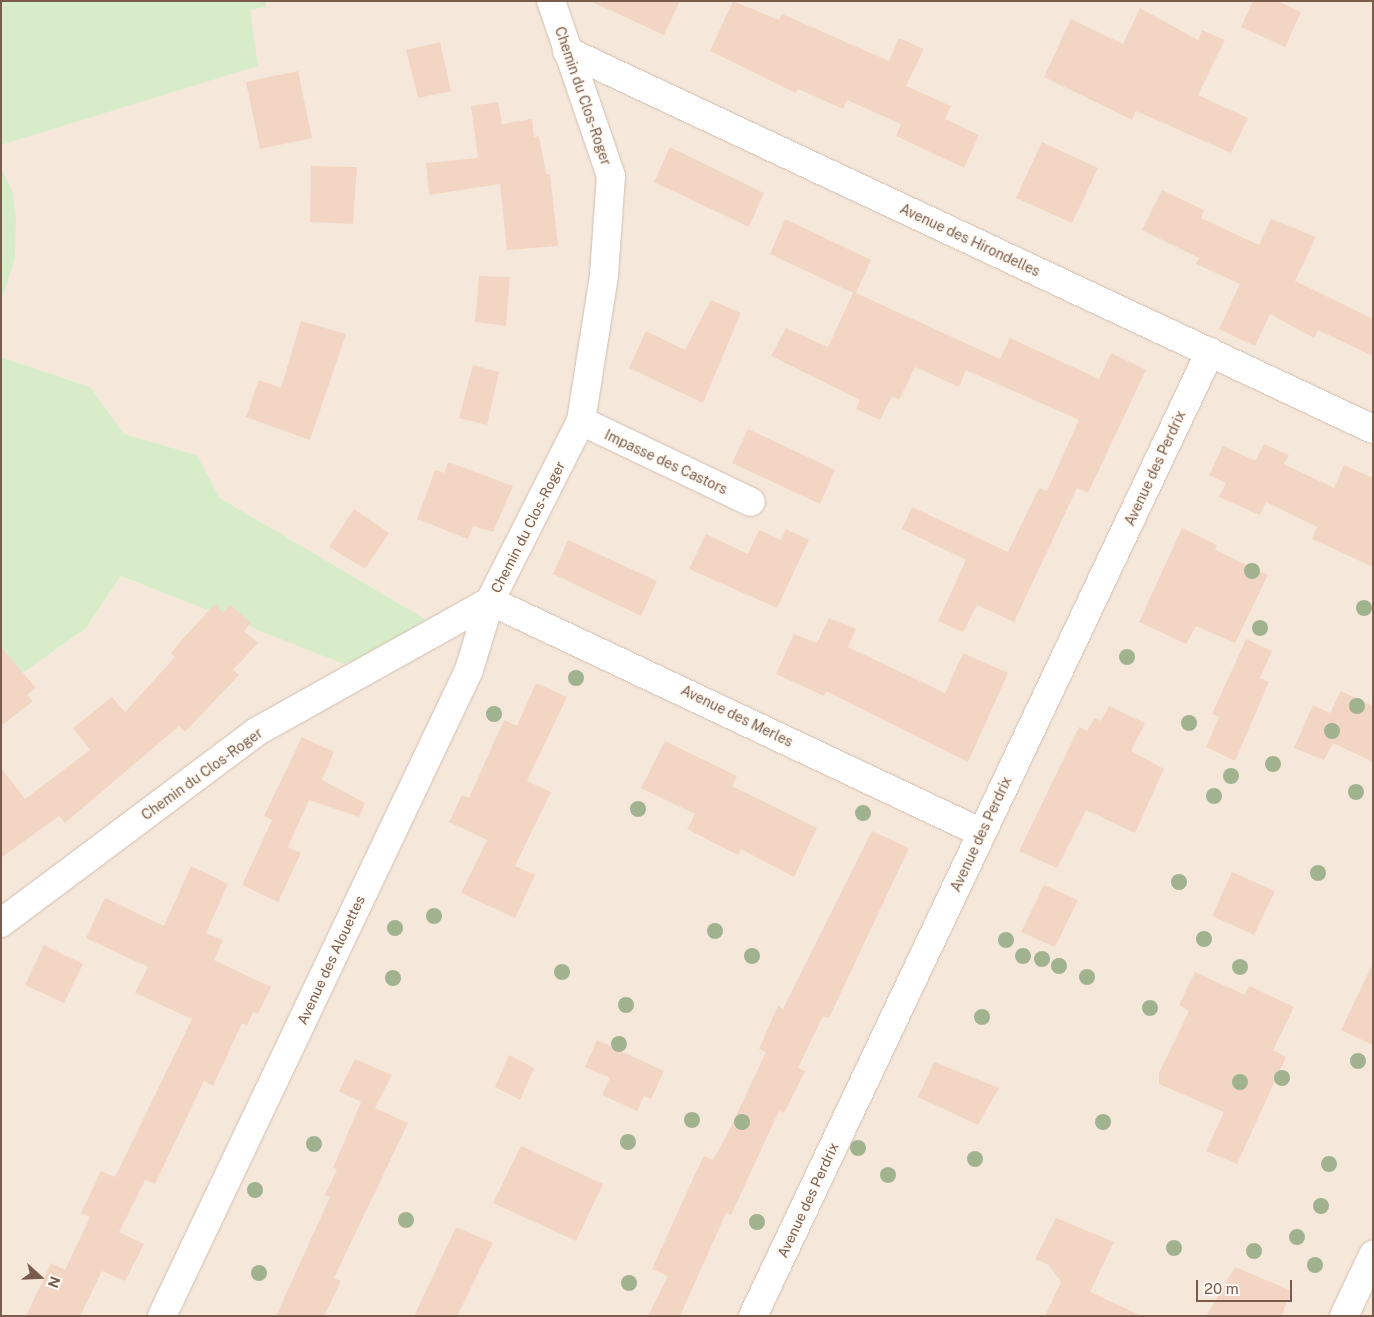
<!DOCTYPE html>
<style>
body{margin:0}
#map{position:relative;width:1374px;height:1317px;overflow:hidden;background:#fdf6ec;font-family:"Public Sans",sans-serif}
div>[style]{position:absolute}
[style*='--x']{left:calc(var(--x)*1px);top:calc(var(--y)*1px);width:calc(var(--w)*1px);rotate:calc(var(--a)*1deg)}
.residential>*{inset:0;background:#f5e8da}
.green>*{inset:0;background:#d8ecc9}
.building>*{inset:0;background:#f3d5c3}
.roads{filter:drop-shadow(0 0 1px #d1beb0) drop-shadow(0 0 1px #d1beb0)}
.minor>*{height:28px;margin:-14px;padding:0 14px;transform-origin:14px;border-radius:14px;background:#fff}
.trees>*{width:16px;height:16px;margin:-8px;border-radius:50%;background:#a0b28e}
span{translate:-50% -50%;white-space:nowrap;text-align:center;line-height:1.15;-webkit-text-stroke:4px #fffaf3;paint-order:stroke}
.street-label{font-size:14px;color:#7a5c4d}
.frame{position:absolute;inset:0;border:2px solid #7a5c4d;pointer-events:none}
.north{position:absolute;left:15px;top:1252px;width:50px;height:50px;-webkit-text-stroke:4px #fffaf3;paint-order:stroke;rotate:110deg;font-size:14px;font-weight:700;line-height:20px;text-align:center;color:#7a5c4d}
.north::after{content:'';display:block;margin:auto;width:18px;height:22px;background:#7a5c4d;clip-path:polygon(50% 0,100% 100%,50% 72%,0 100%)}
.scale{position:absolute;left:1196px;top:1280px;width:96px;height:22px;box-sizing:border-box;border:2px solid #7a5c4d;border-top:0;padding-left:6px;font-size:15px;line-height:18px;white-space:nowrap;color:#7a5c4d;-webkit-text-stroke:4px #fffaf3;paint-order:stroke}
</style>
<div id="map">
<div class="residential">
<i style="clip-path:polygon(267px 1px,1373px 1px,1373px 1316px,1px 1316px,1px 665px,20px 675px,86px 628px,121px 576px,344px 663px,427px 620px,220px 498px,197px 455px,124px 434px,90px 387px,1px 357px,1px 71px,12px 51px,266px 7px)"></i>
</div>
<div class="green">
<i style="clip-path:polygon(1px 1px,267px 1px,266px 7px,250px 10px,258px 66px,1px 145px)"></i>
<i style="clip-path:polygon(1px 169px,12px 189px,16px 217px,15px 258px,1px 302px)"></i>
<i style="clip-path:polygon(1px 357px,90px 387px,124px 434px,197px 455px,220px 498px,427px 620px,420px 640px,344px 664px,121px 576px,86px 628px,20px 675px,1px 665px)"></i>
</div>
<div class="building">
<i style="clip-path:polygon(590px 1px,680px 1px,664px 35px)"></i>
<i style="clip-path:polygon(733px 1px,779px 20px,782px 14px,889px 61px,899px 38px,924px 49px,906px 86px,951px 106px,945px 119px,979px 135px,964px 168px,896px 136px,901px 124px,847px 100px,843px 109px,798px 89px,796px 93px,710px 51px)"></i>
<i style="clip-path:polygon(1253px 1px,1278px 1px,1301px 12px,1285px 47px,1241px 27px)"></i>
<i style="clip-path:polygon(1140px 8px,1198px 40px,1202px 30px,1225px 40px,1198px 95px,1248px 118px,1231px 153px,1136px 111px,1132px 120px,1044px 77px,1071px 19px,1123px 44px)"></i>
<i style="clip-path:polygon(440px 42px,451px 91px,418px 98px,406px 50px)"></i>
<i style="clip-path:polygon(298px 71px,312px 138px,260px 149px,246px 82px)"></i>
<i style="clip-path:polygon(498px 102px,502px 124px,532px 119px,534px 137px,539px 136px,546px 174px,550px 174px,558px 246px,507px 250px,500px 184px,429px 195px,426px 163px,478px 158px,471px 106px)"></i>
<i style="clip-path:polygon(1042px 142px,1098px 168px,1072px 223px,1016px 198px)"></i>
<i style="clip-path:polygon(670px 147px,764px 193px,749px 227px,654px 182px)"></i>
<i style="clip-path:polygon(311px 166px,357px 167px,353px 224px,310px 222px)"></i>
<i style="clip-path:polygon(1162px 190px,1204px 210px,1201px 218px,1259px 245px,1271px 219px,1316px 237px,1295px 281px,1373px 319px,1373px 356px,1318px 330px,1314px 338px,1270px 314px,1255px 346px,1219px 329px,1240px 284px,1196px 264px,1199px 258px,1142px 230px)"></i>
<i style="clip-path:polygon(785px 219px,871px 260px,856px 293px,1000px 359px,1010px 338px,1099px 379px,1111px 353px,1146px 370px,1088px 493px,1077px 488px,1014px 622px,977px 605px,963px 632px,938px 621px,966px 560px,902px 529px,912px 507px,1008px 552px,1039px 488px,1047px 491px,1079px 420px,966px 370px,959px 387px,915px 367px,899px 400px,892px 396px,880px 420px,856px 409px,860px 400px,771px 356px,786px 328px,828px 347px,853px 293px,770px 254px)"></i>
<i style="clip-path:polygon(479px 276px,510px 277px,506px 326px,475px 322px)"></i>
<i style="clip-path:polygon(711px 300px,741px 313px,703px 403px,629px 368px,646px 331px,685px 350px)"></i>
<i style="clip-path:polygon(301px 321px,346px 334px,310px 440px,246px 417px,259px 380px,281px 388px)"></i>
<i style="clip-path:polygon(473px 365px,499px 372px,487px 425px,459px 418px)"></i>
<i style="clip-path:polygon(748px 429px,835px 470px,820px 504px,732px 463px)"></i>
<i style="clip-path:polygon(1264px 444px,1289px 455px,1284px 464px,1334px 488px,1344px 465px,1373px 478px,1373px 567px,1312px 539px,1317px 527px,1266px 502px,1260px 515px,1219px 497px,1226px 483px,1209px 475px,1223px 446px,1255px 461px)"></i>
<i style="clip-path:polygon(448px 462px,513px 486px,493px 532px,473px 526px,468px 539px,417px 519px,435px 470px,444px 473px)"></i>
<i style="clip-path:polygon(354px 509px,389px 533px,365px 569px,329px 547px)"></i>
<i style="clip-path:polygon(1182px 528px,1217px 545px,1215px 550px,1268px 575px,1235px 643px,1196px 626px,1186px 644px,1139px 622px)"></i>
<i style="clip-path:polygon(786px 529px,809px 540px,777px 608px,689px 569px,706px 534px,748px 554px,759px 530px,781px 540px)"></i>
<i style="clip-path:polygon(568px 540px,657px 581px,641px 616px,553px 574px)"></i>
<i style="clip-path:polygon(215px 604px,223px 613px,230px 605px,251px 623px,244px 631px,258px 643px,233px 670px,239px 675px,185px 732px,179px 726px,65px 823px,59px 816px,1px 858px,1px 768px,25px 799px,90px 750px,73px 728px,112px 697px,125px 712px,175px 657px,171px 654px,178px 644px)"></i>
<i style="clip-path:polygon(829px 618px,856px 629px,848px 647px,945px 693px,963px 653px,1008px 673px,968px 762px,826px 691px,824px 696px,776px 674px,794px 634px,817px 643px)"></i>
<i style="clip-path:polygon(1246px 639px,1272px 651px,1260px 678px,1269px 682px,1235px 761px,1206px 747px,1219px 717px,1212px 714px)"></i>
<i style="clip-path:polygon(1px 647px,36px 688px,27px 695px,33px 701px,1px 726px)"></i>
<i style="clip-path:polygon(536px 683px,567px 697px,527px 781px,551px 792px,515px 866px,535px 875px,515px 918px,461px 893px,487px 840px,449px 822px,462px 795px,469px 798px,504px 720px,517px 726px)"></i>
<i style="clip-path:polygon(1341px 691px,1373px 706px,1373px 762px,1333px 743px,1324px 760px,1294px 748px,1313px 705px,1330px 713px)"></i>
<i style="clip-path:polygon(1109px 706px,1145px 723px,1131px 751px,1164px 769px,1135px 833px,1086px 810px,1057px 868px,1019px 851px,1079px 727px,1087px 731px,1095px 718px,1101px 721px)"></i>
<i style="clip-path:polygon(302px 737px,334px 752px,322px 780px,365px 803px,359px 817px,309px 800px,288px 847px,301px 853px,278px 902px,242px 885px,272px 820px,264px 816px)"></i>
<i style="clip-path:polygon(665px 741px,737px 776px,732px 786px,817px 828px,794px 877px,741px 849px,738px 855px,687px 829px,695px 814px,641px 788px)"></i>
<i style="clip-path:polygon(872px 831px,909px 848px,829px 1018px,823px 1016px,798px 1068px,805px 1071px,784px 1113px,779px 1111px,731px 1215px,726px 1213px,680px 1316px,648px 1316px,668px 1276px,652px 1269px,696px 1172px,704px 1156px,713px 1160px,727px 1135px,766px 1052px,759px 1049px,772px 1019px,778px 1006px,783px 1009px)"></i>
<i style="clip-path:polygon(191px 866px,228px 884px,206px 933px,223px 940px,214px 960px,271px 987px,258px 1014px,253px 1012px,247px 1026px,242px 1023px,213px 1086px,204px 1081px,155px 1184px,145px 1180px,119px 1232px,144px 1244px,125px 1281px,102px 1271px,80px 1316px,26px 1316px,51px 1263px,65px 1270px,90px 1217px,81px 1213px,101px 1171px,115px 1177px,192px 1019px,135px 993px,148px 967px,86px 938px,105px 898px,164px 926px)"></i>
<i style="clip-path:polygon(1232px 872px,1275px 891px,1254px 935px,1212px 916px)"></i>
<i style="clip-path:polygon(1044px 885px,1078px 900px,1055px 947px,1021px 932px)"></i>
<i style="clip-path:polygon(44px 945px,83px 964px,64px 1003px,25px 985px)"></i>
<i style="clip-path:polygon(1373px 963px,1373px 1045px,1341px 1030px)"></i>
<i style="clip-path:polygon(1195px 972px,1245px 995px,1249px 986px,1294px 1007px,1273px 1050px,1286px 1057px,1237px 1164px,1206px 1151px,1224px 1112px,1159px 1084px,1159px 1073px,1189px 1011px,1179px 1005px)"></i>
<i style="clip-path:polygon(597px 1040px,664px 1071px,651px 1099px,644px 1096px,637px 1111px,602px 1095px,610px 1078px,585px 1067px)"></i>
<i style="clip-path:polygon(509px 1055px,534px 1068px,520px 1100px,495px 1087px)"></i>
<i style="clip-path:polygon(355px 1059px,392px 1075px,375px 1108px,408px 1123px,334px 1278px,341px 1281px,324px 1316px,276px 1316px,330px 1197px,325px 1195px,337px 1170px,333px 1168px,361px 1102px,339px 1091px)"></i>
<i style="clip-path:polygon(934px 1062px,999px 1088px,978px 1125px,918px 1097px)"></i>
<i style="clip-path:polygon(521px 1146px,603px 1184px,576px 1241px,493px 1203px)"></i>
<i style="clip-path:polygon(1056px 1218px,1114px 1242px,1090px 1292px,1142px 1316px,1045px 1316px,1061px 1282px,1049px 1265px,1035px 1259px)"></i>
<i style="clip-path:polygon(456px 1227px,493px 1243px,482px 1265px,457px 1316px,414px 1316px)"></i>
<i style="clip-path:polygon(1235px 1267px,1292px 1291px,1281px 1316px,1206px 1316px)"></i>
</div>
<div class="roads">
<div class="minor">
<i style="--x:567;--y:51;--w:890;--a:25.13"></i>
<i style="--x:581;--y:421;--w:188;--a:25.5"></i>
<i style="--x:1;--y:923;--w:319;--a:-36.8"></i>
<i style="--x:256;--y:732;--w:268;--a:-29.2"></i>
<i style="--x:490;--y:601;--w:202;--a:-63.2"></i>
<i style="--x:581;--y:421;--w:148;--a:-81"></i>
<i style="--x:604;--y:275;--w:99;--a:-86"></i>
<i style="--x:611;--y:176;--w:185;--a:-108.9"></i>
<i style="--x:162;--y:1316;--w:715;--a:-64.58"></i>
<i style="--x:469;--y:670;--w:72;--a:-73.1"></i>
<i style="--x:490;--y:601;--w:544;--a:25.25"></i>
<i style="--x:753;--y:1316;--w:1067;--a:-64.64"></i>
<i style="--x:1344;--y:1316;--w:68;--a:-64.6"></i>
</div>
</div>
<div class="trees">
<i style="left:1252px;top:571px"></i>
<i style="left:1364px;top:608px"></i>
<i style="left:1260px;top:628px"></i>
<i style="left:1127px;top:657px"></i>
<i style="left:576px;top:678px"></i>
<i style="left:1357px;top:706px"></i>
<i style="left:494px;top:714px"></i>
<i style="left:1189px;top:723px"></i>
<i style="left:1332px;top:731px"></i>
<i style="left:1273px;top:764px"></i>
<i style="left:1231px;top:776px"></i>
<i style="left:1356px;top:792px"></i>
<i style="left:1214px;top:796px"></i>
<i style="left:638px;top:809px"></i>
<i style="left:863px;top:813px"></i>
<i style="left:1318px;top:873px"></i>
<i style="left:1179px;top:882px"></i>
<i style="left:434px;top:916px"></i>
<i style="left:395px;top:928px"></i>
<i style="left:715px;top:931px"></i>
<i style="left:1204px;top:939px"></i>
<i style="left:1006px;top:940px"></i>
<i style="left:752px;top:956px"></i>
<i style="left:1023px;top:956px"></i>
<i style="left:1042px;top:959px"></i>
<i style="left:1059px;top:966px"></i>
<i style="left:1240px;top:967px"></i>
<i style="left:562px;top:972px"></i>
<i style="left:1087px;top:977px"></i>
<i style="left:393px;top:978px"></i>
<i style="left:626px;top:1005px"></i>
<i style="left:1150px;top:1008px"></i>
<i style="left:982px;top:1017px"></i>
<i style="left:619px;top:1044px"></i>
<i style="left:1358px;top:1061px"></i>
<i style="left:1282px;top:1078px"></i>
<i style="left:1240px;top:1082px"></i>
<i style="left:692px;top:1120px"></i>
<i style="left:742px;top:1122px"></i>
<i style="left:1103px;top:1122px"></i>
<i style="left:628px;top:1142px"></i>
<i style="left:314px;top:1144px"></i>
<i style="left:858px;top:1148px"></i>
<i style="left:975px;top:1159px"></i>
<i style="left:1329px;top:1164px"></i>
<i style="left:888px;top:1175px"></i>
<i style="left:255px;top:1190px"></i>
<i style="left:1321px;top:1206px"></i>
<i style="left:406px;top:1220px"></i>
<i style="left:757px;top:1222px"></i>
<i style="left:1297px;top:1237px"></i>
<i style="left:1174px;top:1248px"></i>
<i style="left:1254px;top:1251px"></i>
<i style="left:1315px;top:1265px"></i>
<i style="left:259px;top:1273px"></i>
<i style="left:629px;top:1283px"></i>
</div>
<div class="street-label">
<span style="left:583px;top:96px;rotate:71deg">Chemin du Clos-Roger</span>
<span style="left:970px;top:240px;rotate:25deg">Avenue des Hirondelles</span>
<span style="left:666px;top:462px;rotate:25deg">Impasse des Castors</span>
<span style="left:1155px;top:468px;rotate:-65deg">Avenue des Perdrix</span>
<span style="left:528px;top:527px;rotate:-63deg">Chemin du Clos-Roger</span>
<span style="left:737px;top:716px;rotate:26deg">Avenue des Merles</span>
<span style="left:202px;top:774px;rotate:-36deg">Chemin du Clos-Roger</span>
<span style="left:981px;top:834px;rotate:-65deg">Avenue des Perdrix</span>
<span style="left:331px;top:960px;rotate:-65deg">Avenue des Alouettes</span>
<span style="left:808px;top:1200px;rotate:-65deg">Avenue des Perdrix</span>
</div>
<div class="frame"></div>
<div class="north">N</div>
<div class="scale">20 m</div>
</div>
